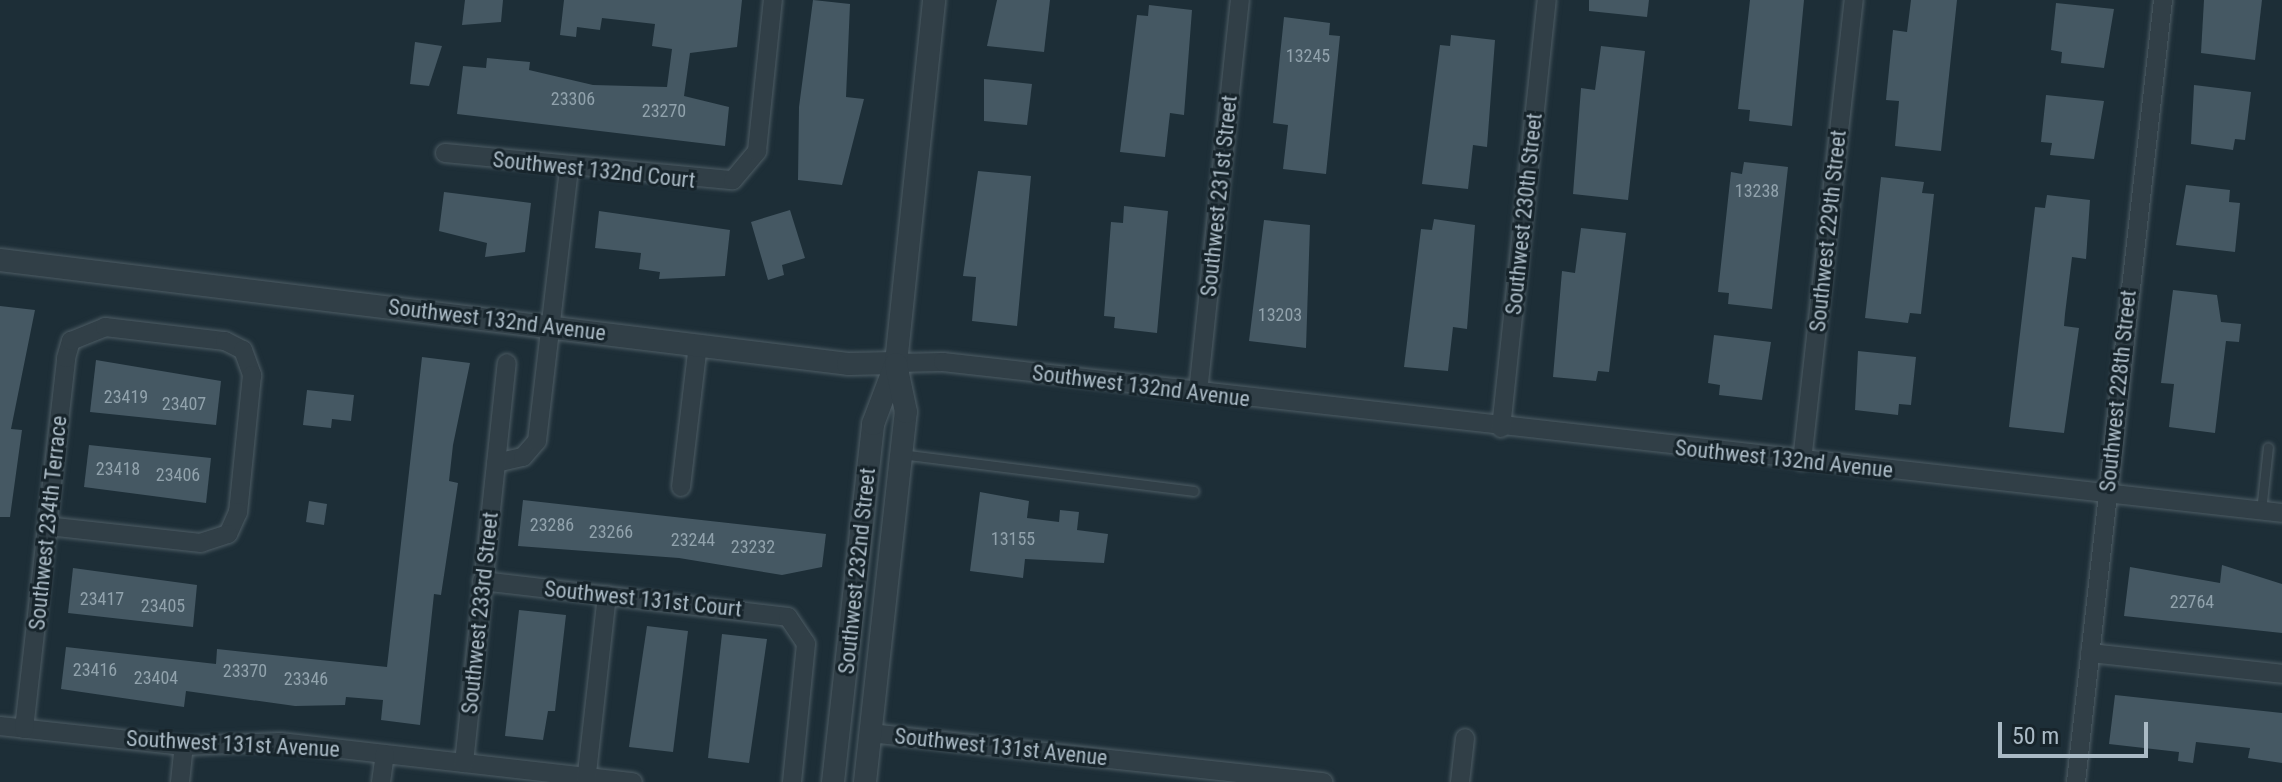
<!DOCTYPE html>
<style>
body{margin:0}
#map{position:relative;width:2282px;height:782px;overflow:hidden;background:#1d2e37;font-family:"Roboto Condensed",sans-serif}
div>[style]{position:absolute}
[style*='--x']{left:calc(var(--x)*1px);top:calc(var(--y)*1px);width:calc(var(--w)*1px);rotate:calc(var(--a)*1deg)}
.building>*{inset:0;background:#455863}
.roads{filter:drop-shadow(0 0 2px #4e5d65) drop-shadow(0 0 2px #4e5d65)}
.service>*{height:9px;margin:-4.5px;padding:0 4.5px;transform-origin:4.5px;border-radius:4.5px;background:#313f47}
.minor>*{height:18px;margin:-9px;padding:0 9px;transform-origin:9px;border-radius:9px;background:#313f47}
.tertiary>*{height:22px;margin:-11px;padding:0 11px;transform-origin:11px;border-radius:11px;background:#313f47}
span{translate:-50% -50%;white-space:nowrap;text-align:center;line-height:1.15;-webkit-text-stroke:6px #17242b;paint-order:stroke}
.number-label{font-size:18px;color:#91a2ac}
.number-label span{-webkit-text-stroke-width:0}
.street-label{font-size:22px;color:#aabac5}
.scale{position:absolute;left:1998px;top:722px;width:150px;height:36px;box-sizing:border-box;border:4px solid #aabac5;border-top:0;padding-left:10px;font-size:24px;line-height:28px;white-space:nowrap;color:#aabac5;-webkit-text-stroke:6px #17242b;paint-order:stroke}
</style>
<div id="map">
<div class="building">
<i style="clip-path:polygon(465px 0,503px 0,501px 22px,462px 25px)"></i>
<i style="clip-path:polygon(564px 0,742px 0,737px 47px,690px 53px,684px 96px,729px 107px,725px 146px,457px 114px,463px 66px,486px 68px,487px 58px,530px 62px,529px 70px,593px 85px,667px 87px,672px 49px,652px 46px,655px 24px,602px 18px,600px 30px,577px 27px,576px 37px,560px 35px)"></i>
<i style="clip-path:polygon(813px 0,850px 4px,846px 97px,864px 99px,842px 185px,798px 180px,799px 107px)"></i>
<i style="clip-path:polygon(997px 0,1050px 0,1044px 52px,987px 46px)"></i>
<i style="clip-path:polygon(1589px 0,1649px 0,1647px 17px,1589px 11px)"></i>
<i style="clip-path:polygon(1750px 0,1804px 0,1792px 126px,1749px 121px,1750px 110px,1738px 109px)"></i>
<i style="clip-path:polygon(1911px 0,1957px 0,1941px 151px,1895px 146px,1899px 101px,1886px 100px,1893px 30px,1907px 32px)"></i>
<i style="clip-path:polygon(2204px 0,2262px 0,2255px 60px,2201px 53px)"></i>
<i style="clip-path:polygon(2056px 3px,2114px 9px,2104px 68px,2061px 63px,2062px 52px,2051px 50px)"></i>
<i style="clip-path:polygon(1149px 5px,1192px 10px,1184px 115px,1170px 113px,1165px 157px,1120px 152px,1137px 15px,1148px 16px)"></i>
<i style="clip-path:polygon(1284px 17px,1330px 23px,1329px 35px,1340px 36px,1326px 174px,1283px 169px,1288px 125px,1273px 123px)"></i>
<i style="clip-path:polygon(1451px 35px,1495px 40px,1487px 147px,1473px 145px,1468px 189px,1422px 184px,1440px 45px,1450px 46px)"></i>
<i style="clip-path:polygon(415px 42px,442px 46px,429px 86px,410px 84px)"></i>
<i style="clip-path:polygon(1601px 46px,1645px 51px,1628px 200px,1573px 194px,1581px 88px,1595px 90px)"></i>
<i style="clip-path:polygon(984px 79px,1032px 84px,1027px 125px,984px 121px)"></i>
<i style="clip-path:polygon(2194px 85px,2251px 92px,2245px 140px,2235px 139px,2233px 150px,2191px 144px)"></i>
<i style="clip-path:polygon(2046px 95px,2104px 101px,2094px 159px,2050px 155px,2052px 143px,2041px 142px)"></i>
<i style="clip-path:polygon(1744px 162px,1788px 167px,1772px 309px,1728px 304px,1729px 293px,1718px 292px,1731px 172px,1742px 174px)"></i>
<i style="clip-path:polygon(978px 171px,1031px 176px,1017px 326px,972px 321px,976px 277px,963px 276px)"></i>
<i style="clip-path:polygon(1881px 177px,1924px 182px,1922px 193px,1934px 194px,1921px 314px,1910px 313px,1908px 323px,1865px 318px)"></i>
<i style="clip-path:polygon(2186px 185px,2230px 190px,2229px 202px,2240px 203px,2235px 252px,2176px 245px)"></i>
<i style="clip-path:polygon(444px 192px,531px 203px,525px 252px,485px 257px,487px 243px,439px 231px)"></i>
<i style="clip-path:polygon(2047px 195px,2090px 200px,2086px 259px,2072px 257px,2065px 314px,2064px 326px,2079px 328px,2064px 433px,2009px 427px,2035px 207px,2045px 208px)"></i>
<i style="clip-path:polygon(1124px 206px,1168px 211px,1157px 333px,1114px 328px,1115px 317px,1104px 316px,1111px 222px,1123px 223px)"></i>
<i style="clip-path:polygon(790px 210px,805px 258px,782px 265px,784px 275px,768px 280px,751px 222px)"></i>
<i style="clip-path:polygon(599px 211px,730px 230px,725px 276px,659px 279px,660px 272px,639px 269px,641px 253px,595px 248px)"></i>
<i style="clip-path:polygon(1434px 219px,1475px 225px,1467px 329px,1453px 327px,1448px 371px,1404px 367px,1421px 229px,1432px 230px)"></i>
<i style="clip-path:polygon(1264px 220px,1310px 225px,1306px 348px,1249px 341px)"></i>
<i style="clip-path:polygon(1581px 228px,1626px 233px,1609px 372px,1598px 371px,1596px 381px,1553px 377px,1562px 271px,1575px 273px)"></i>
<i style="clip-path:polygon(2173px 290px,2217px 295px,2221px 322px,2241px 324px,2239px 342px,2226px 341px,2215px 433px,2169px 427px,2174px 384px,2161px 383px)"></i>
<i style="clip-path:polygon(0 306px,35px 310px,11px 429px,22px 430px,10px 517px,0 517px)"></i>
<i style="clip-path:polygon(1714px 335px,1771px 342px,1762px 400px,1719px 395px,1720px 385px,1708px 383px)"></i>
<i style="clip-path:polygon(1858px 351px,1916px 357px,1911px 405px,1899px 404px,1898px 415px,1855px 410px)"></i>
<i style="clip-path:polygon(422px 357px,470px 363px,453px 445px,449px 481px,458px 483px,441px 595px,434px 594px,420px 725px,381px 720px,383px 700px,346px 697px,345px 705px,295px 706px,186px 691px,184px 707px,61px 689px,66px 647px,216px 664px,217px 649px,387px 667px)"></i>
<i style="clip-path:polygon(96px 360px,221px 381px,216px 425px,90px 412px)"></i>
<i style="clip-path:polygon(307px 390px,354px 395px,351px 421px,332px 419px,331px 428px,303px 425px)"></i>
<i style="clip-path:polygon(89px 445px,211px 458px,206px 503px,84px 487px)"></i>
<i style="clip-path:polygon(980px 492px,1029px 501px,1027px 518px,1059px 522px,1060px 510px,1079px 512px,1077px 530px,1108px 534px,1104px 563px,1025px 559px,1023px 578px,970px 571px)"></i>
<i style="clip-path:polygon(523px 500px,826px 534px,822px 567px,782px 575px,679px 558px,518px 546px)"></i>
<i style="clip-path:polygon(309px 501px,327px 504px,324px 525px,306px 522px)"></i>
<i style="clip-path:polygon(2222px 565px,2282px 584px,2282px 633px,2124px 616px,2130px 567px,2220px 583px)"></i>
<i style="clip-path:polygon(73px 568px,197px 585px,193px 627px,68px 613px)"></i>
<i style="clip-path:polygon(519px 610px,566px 615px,555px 711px,548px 711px,543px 740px,505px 736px)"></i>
<i style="clip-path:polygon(647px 626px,688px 631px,673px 752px,629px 747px)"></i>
<i style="clip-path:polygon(722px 634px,767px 639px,749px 763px,708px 758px)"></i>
<i style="clip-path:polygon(2115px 695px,2282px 713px,2282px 763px,2248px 758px,2250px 748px,2196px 742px,2193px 763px,2178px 761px,2179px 752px,2109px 744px)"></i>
</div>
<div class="roads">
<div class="service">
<i style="--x:901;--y:454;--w:295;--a:7.2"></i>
<i style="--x:2261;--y:511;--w:64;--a:-83.8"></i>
</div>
<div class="minor">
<i style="--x:445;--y:153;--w:289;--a:5.4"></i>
<i style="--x:733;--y:180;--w:38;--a:-50"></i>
<i style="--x:757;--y:151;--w:152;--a:-84"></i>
<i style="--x:896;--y:363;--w:47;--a:-1.2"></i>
<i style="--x:943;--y:362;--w:1347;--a:6.43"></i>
<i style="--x:1198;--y:392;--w:394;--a:-83.9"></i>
<i style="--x:1501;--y:428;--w:430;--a:-83.9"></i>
<i style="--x:1802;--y:461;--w:464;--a:-83.6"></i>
<i style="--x:496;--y:463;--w:28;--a:-13"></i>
<i style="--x:523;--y:457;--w:21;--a:-49"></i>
<i style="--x:537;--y:441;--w:275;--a:-83.3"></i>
<i style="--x:681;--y:487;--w:143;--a:-83.2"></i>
<i style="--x:482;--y:581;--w:308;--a:6.7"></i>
<i style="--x:788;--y:617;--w:32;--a:56"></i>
<i style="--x:806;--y:644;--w:139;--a:95.8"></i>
<i style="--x:2090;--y:653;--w:193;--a:6.2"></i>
<i style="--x:0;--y:726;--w:185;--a:6.2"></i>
<i style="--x:184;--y:746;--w:96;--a:-2.4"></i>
<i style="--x:280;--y:742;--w:355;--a:6.5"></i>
<i style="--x:24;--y:729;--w:373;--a:-83.5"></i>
<i style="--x:66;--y:358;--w:18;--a:-74"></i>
<i style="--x:71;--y:341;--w:37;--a:-22"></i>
<i style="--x:105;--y:327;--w:121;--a:6.7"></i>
<i style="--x:225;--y:341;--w:20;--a:27"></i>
<i style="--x:243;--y:350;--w:27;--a:70"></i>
<i style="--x:252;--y:375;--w:138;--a:95.8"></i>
<i style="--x:238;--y:512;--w:24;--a:114"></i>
<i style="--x:228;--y:534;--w:28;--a:162"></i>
<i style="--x:201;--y:543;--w:154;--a:-173.7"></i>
<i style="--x:870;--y:733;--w:456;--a:6.2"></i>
<i style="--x:464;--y:763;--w:402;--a:-83.9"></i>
<i style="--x:180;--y:782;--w:36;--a:-84"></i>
<i style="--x:381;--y:782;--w:28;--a:-82"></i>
<i style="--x:586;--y:782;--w:188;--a:-83.6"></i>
<i style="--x:1460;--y:782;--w:44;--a:-83.5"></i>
<i style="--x:2076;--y:782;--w:787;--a:-83.65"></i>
</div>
<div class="tertiary">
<i style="--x:0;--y:260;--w:854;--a:6.99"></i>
<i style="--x:848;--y:364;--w:48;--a:-1.2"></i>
<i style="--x:833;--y:782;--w:360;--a:-83.6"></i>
<i style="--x:873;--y:424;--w:65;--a:-69.3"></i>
<i style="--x:896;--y:363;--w:365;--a:-84"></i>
<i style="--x:865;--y:782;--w:372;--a:-83.7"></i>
<i style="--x:906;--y:412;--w:49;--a:-101.8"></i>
</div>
</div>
<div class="number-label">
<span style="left:1308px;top:56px">13245</span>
<span style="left:573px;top:99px">23306</span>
<span style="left:664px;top:111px">23270</span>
<span style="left:1757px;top:191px">13238</span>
<span style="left:1280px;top:315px">13203</span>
<span style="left:126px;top:397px">23419</span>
<span style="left:184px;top:404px">23407</span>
<span style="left:118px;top:469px">23418</span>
<span style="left:178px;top:475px">23406</span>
<span style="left:552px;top:525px">23286</span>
<span style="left:611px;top:532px">23266</span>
<span style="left:1013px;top:539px">13155</span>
<span style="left:693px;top:540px">23244</span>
<span style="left:753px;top:547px">23232</span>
<span style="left:102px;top:599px">23417</span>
<span style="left:2192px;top:602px">22764</span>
<span style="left:163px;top:606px">23405</span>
<span style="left:95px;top:670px">23416</span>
<span style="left:245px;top:671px">23370</span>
<span style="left:156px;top:678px">23404</span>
<span style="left:306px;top:679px">23346</span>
</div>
<div class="street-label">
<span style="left:594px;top:170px;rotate:6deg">Southwest 132nd Court</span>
<span style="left:1219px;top:196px;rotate:-84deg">Southwest 231st Street</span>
<span style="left:1524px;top:214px;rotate:-84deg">Southwest 230th Street</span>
<span style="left:1828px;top:231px;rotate:-84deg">Southwest 229th Street</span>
<span style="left:497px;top:320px;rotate:7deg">Southwest 132nd Avenue</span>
<span style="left:1141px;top:386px;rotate:7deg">Southwest 132nd Avenue</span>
<span style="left:2118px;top:391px;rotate:-84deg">Southwest 228th Street</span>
<span style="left:1784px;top:459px;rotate:6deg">Southwest 132nd Avenue</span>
<span style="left:48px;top:523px;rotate:-84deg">Southwest 234th Terrace</span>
<span style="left:857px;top:571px;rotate:-84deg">Southwest 232nd Street</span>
<span style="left:643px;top:599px;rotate:6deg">Southwest 131st Court</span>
<span style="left:480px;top:613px;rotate:-84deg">Southwest 233rd Street</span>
<span style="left:233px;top:744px;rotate:3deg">Southwest 131st Avenue</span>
<span style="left:1001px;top:747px;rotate:6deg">Southwest 131st Avenue</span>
</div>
<div class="scale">50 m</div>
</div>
